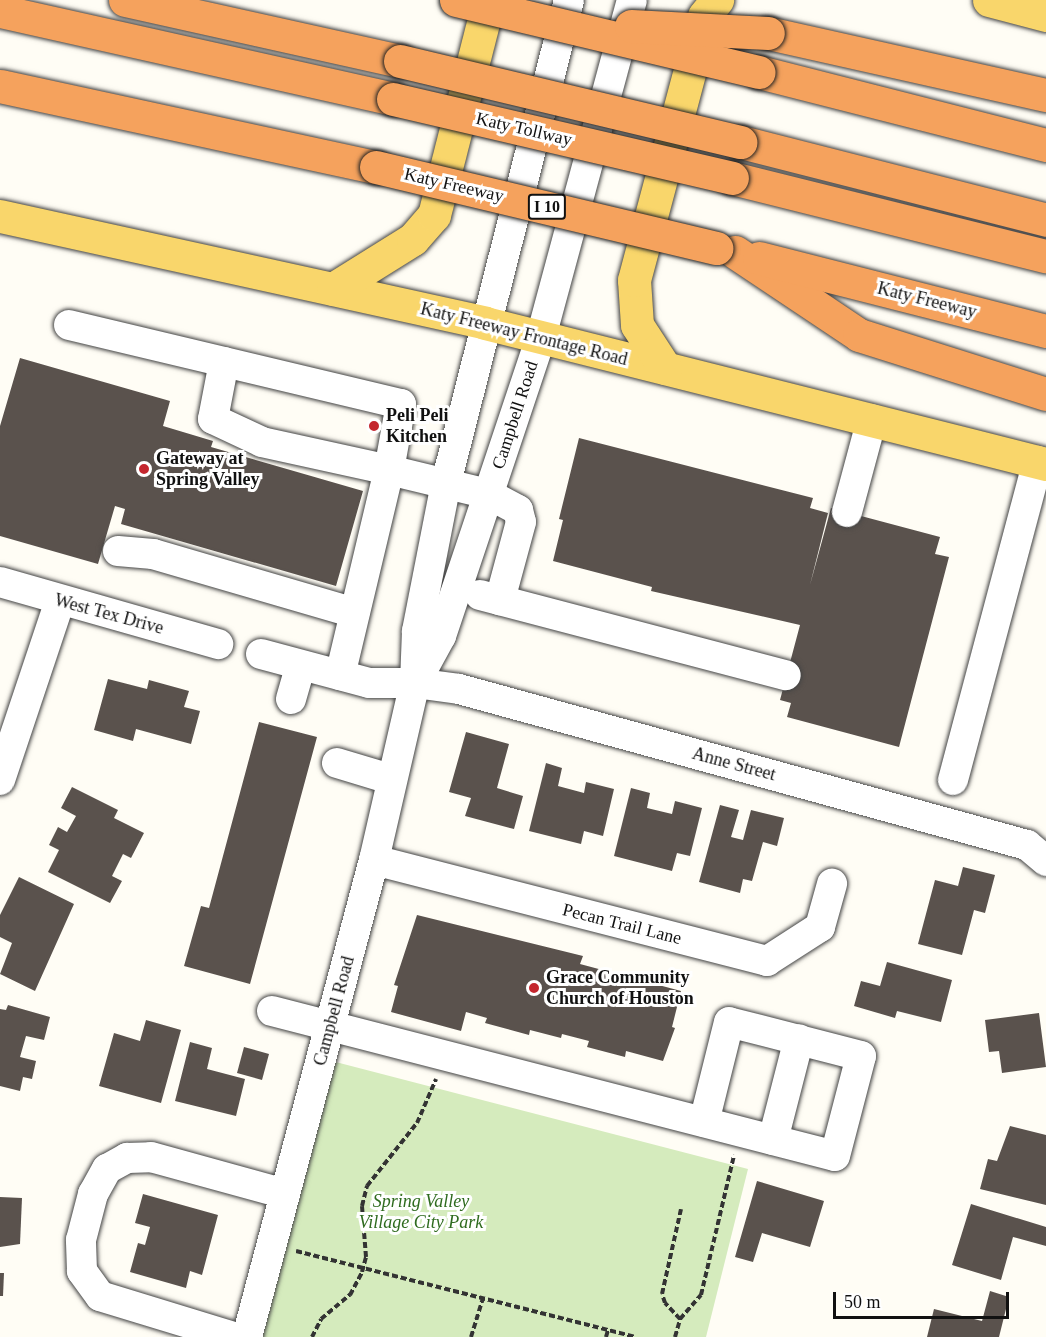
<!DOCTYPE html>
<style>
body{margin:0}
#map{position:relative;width:1046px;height:1337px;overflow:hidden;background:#fffdf5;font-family:"Times New Roman",serif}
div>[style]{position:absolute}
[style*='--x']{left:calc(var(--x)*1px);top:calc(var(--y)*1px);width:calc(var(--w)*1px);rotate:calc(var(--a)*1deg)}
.green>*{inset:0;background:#d5ebbd}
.building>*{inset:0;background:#5a524d}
.path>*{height:4px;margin-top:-2px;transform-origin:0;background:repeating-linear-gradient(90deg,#333 0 6px,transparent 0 9px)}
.roads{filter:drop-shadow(0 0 2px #444) drop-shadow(0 0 2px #444)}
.minor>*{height:30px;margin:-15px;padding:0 15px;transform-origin:15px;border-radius:15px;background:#fff}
.major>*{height:33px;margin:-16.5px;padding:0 16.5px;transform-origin:16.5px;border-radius:16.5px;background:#f9d66b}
.highway>*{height:33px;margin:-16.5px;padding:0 16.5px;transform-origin:16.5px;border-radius:16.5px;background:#f5a25d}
.bridges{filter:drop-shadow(0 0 2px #222) drop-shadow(0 0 2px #222)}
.highway-bridge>*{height:33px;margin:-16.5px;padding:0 16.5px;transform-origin:16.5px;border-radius:16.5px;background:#f5a25d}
.dots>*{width:16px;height:16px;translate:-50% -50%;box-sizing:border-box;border:3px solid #fff;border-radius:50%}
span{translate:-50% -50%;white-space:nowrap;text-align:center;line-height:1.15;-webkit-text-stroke:6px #fff;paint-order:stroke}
.shield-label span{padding:2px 4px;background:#fff;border:2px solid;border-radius:4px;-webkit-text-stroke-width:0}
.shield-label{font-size:16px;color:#111;font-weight:700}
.street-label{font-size:18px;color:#111}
.poi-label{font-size:18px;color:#111;font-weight:700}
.left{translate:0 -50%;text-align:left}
.park-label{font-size:18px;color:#2f6b1f;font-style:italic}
.scale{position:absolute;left:833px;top:1292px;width:176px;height:27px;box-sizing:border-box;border:3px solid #111;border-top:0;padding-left:8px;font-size:18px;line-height:21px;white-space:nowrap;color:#111;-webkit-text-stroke:4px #fff;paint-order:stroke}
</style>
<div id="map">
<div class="green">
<i style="clip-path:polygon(328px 1060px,748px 1169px,706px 1337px,259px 1337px)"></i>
</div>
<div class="building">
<i style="clip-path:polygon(20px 358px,170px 401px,163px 426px,213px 441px,211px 447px,363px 491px,336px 586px,121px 524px,125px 509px,115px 506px,98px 564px,0 536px,0 426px)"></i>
<i style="clip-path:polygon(579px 438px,813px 498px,810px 508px,828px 513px,810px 585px,831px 508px,940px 537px,935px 554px,949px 557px,899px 747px,787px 717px,791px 703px,780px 700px,800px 625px,651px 591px,652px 587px,553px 561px,563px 520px,559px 519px)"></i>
<i style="clip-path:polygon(108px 679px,147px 689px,149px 680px,189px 691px,184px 707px,200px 711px,191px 744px,136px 729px,133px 741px,94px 730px)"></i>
<i style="clip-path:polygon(259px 722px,317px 737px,250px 984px,184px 966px,201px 906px,209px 908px)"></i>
<i style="clip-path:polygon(466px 732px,509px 744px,497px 788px,523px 796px,514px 829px,465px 816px,471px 798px,449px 792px)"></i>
<i style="clip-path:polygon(546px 763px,562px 768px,558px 786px,584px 793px,586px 782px,614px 789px,603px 836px,584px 831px,581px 844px,529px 831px)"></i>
<i style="clip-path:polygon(72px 787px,118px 810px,114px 818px,144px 833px,131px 858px,123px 854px,112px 876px,122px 881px,110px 903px,48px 872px,59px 850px,49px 845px,58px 827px,67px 832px,76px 816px,61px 808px)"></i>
<i style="clip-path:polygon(631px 788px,650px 793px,647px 808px,672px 814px,675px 801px,702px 808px,690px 856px,677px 853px,672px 871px,614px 856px)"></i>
<i style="clip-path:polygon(720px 805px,739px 810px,731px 837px,743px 840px,751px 810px,784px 818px,777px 846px,763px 842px,752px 881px,743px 879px,740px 893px,699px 882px)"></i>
<i style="clip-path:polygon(963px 867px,995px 875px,985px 913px,974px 910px,962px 955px,918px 944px,935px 880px,958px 886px)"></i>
<i style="clip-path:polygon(19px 877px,74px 904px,35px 991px,0 974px,12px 943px,0 937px,0 915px)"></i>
<i style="clip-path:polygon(417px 915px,583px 956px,580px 964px,681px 991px,672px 1027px,675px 1028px,663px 1061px,626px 1051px,625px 1057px,587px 1047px,589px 1041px,562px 1034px,561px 1038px,530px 1030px,529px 1035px,485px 1023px,487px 1018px,466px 1012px,461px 1031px,391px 1012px,398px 986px,394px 985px)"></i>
<i style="clip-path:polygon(887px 962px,952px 980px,941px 1022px,897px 1011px,895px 1018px,854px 1006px,861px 981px,880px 986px)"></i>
<i style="clip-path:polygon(8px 1005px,50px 1017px,44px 1040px,26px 1036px,20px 1057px,36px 1061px,32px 1079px,23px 1077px,20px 1091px,0 1086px,0 1009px,6px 1010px)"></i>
<i style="clip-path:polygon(1039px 1013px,1046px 1067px,1002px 1073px,999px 1051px,989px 1052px,985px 1020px)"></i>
<i style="clip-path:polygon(146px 1020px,181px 1030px,161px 1103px,99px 1086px,114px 1033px,140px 1041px)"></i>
<i style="clip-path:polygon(190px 1042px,212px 1048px,207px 1069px,245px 1079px,236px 1116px,175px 1101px)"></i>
<i style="clip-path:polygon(244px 1047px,269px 1054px,262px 1080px,237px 1073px)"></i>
<i style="clip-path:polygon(1010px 1126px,1046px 1135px,1046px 1205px,980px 1189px,988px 1159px,997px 1161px)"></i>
<i style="clip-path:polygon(757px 1181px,824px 1201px,810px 1247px,762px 1233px,753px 1262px,735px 1257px)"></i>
<i style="clip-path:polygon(143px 1194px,218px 1215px,202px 1275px,190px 1271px,186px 1288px,130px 1272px,138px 1243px,145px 1245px,150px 1227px,135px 1223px)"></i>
<i style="clip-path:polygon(0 1197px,22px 1198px,20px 1244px,0 1247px)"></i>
<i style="clip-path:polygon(971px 1204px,1046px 1227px,1046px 1246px,1013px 1237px,1001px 1280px,952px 1265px)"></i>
<i style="clip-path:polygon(0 1273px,4px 1273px,3px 1296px,0 1296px)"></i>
<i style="clip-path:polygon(990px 1291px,1009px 1297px,999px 1337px,927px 1337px,934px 1309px,982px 1321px)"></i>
</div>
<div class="path">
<i style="--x:296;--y:1251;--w:350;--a:14.2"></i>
<i style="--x:680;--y:1319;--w:22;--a:-133"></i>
<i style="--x:665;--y:1303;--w:9;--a:-108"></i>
<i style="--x:662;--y:1294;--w:87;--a:-77.4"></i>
<i style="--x:312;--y:1337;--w:20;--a:-63"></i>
<i style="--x:321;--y:1319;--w:38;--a:-40"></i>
<i style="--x:350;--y:1295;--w:26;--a:-62"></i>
<i style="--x:362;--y:1272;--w:16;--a:-75"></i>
<i style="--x:366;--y:1257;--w:51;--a:-94.5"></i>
<i style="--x:362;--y:1206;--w:21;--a:-76"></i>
<i style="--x:367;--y:1186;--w:80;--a:-51.6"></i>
<i style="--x:417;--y:1123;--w:48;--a:-66.6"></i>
<i style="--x:471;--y:1337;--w:41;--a:-72.9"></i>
<i style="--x:606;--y:1337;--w:7;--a:-74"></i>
<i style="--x:675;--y:1337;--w:19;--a:-74"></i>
<i style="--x:680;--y:1319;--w:32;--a:-49"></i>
<i style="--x:701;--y:1295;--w:144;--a:-76.7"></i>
</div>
<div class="roads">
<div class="minor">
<i style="--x:69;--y:325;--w:341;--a:13.4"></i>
<i style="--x:401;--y:404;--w:67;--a:100.3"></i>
<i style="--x:389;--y:470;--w:102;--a:13.6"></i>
<i style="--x:488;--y:494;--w:34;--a:28"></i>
<i style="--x:518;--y:510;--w:12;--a:76"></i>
<i style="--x:521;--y:522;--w:81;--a:105.1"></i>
<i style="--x:224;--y:362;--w:58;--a:100.9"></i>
<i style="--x:213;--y:419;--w:54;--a:25.1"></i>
<i style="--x:262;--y:442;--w:130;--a:12.4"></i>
<i style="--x:389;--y:470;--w:211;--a:103.4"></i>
<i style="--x:847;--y:512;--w:96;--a:-75"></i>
<i style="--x:118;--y:551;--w:35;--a:5"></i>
<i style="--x:153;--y:554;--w:210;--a:16.3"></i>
<i style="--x:0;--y:582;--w:227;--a:15.9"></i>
<i style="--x:480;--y:595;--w:316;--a:14.7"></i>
<i style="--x:261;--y:654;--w:112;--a:15"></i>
<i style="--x:369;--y:683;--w:46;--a:0"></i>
<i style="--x:415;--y:683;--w:44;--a:7.8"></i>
<i style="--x:459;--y:689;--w:589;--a:15.36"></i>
<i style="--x:1027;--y:845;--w:25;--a:40"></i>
<i style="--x:418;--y:678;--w:48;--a:-61.3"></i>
<i style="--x:441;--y:636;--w:315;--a:-71.5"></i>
<i style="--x:541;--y:337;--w:349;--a:-74.9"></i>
<i style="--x:291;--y:699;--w:35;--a:-74"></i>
<i style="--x:337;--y:763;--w:55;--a:16.8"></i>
<i style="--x:0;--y:780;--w:189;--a:-71.5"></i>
<i style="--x:953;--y:780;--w:330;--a:-75.1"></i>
<i style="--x:374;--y:860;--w:406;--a:14.4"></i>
<i style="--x:767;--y:961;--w:63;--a:-32.7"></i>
<i style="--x:820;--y:927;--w:45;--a:-74.4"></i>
<i style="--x:272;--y:1011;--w:581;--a:14.44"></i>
<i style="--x:835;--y:1156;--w:103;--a:-75.4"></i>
<i style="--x:861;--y:1056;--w:136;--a:-165.6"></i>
<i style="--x:729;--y:1022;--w:103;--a:104"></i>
<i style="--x:773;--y:1140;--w:104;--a:-75.6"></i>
<i style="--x:234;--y:1337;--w:140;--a:-163"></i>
<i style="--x:100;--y:1296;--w:31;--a:-126"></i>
<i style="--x:82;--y:1271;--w:31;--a:-92"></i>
<i style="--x:81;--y:1240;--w:48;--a:-75.4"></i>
<i style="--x:93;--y:1194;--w:29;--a:-61"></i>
<i style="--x:107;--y:1169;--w:23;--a:-29"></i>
<i style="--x:127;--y:1158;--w:24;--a:-2"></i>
<i style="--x:151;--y:1157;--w:139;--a:15.4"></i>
<i style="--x:247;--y:1337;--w:494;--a:-75.1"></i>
<i style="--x:374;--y:860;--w:182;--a:-77"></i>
<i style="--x:415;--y:683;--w:52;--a:-87.8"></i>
<i style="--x:417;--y:631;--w:151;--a:-78.9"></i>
<i style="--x:446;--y:483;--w:498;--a:-75.7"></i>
</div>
<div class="major">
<i style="--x:989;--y:0;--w:59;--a:14.7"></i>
<i style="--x:0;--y:216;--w:497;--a:12.4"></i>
<i style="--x:485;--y:323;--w:578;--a:14.11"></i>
<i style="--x:333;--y:289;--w:94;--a:-32"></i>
<i style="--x:413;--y:239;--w:32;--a:-49"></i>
<i style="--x:434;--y:215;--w:222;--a:-75.7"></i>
<i style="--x:665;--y:368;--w:51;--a:-123.1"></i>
<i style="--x:637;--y:325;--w:45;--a:-93.8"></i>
<i style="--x:634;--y:280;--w:273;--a:-75.1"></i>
<i style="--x:704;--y:16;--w:21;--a:-51"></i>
</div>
<div class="highway">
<i style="--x:125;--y:0;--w:282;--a:12.5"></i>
<i style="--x:0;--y:11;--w:403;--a:12.6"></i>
<i style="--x:768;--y:33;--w:285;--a:12.6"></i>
<i style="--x:759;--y:72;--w:296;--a:14.3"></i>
<i style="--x:0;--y:86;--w:385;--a:12.2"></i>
<i style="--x:741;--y:142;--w:315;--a:14.3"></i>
<i style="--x:732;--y:178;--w:324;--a:14"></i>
<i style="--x:735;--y:252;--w:149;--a:33.8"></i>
<i style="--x:859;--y:335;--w:196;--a:17.5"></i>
<i style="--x:759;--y:258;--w:296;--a:14.3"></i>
</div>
</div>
<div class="bridges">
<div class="highway-bridge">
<i style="--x:456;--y:0;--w:311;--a:13.4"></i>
<i style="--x:631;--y:26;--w:137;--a:2.9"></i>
<i style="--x:400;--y:61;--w:350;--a:13.4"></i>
<i style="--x:393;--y:99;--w:348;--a:13.1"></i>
<i style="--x:376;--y:167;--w:350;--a:13.4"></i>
</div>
</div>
<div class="dots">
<i style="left:374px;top:426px;background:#c4262e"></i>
<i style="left:144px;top:469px;background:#c4262e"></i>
<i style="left:534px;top:988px;background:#c4262e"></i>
</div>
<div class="shield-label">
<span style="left:547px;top:207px">I 10</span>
</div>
<div class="street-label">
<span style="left:524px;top:129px;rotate:13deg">Katy Tollway</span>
<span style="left:454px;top:185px;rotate:13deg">Katy Freeway</span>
<span style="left:927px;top:300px;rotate:14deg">Katy Freeway</span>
<span style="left:524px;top:334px;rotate:14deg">Katy Freeway Frontage Road</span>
<span style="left:515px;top:415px;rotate:-72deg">Campbell Road</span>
<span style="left:109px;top:614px;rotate:15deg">West Tex Drive</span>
<span style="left:734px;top:764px;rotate:15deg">Anne Street</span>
<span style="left:622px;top:924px;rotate:14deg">Pecan Trail Lane</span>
<span style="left:334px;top:1011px;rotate:-75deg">Campbell Road</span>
</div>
<div class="poi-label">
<span class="left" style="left:386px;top:426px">Peli Peli<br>Kitchen</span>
<span class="left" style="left:156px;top:469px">Gateway at<br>Spring Valley</span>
<span class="left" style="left:546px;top:988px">Grace Community<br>Church of Houston</span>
</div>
<div class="park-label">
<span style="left:421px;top:1212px">Spring Valley<br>Village City Park</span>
</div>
<div class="scale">50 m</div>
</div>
